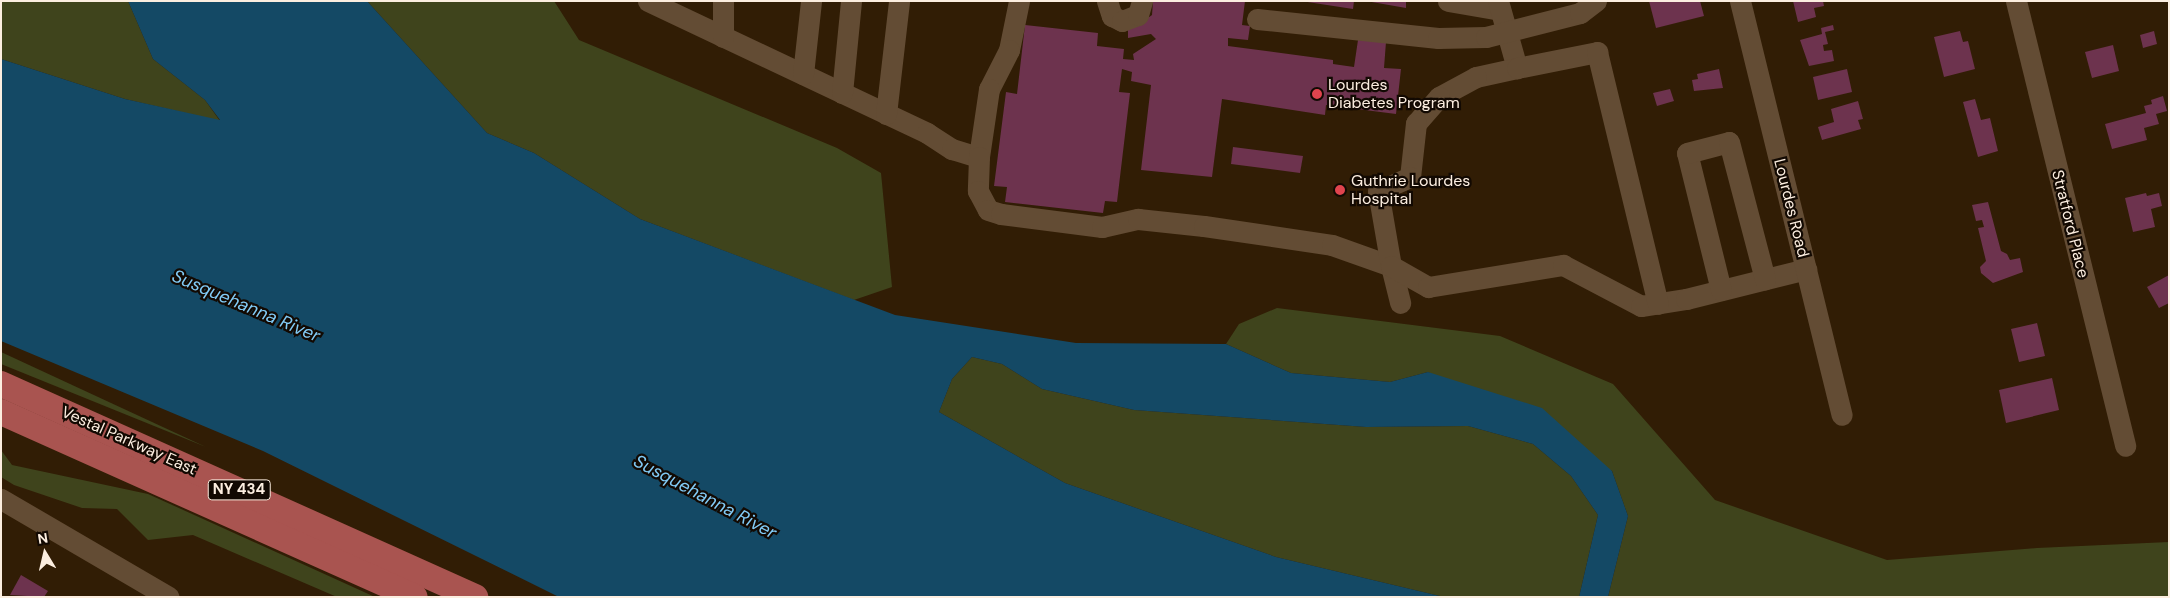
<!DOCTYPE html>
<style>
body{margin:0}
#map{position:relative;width:2170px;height:598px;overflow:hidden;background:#311d05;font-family:"DM Sans",sans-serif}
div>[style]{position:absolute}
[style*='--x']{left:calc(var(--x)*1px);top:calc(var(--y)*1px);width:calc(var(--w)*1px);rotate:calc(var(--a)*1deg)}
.green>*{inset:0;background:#3f441c}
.water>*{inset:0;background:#144965}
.building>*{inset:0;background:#6d334e}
.minor>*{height:21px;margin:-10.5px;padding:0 10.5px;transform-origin:10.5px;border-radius:10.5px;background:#634c34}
.major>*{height:26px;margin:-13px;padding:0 13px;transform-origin:13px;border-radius:13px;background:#a95450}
.dots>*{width:14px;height:14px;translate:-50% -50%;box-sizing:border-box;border:2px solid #120902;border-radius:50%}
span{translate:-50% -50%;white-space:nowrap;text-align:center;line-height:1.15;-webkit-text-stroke:4.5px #120902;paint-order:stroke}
.shield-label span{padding:1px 4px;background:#120902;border:1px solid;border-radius:4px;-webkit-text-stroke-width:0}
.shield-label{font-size:15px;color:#fceee0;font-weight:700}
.poi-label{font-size:16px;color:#fceee0}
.left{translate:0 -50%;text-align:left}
.street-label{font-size:16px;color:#fceee0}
.water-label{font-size:18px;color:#82cbf6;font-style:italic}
.frame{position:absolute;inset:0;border:2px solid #fceee0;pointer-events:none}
.north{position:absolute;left:20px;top:528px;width:50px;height:50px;-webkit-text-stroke:4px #120902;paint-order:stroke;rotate:351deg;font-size:14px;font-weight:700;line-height:20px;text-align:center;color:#fceee0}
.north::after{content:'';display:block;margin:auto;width:18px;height:22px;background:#fceee0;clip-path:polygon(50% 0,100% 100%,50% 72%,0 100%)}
</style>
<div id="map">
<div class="green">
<i style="clip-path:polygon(1px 1px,128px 1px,153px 59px,205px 100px,220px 121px,125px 99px,1px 59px)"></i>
<i style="clip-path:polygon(367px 1px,554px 1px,579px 40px,837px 148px,881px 173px,892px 287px,854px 300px,640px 219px,534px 153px,487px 133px)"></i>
<i style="clip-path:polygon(1277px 308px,1500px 336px,1613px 384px,1715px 500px,1887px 560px,2037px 548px,2169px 542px,2169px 597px,1608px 597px,1628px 516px,1612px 471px,1428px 372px,1390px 382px,1291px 373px,1226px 344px,1239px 324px)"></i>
<i style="clip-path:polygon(1px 352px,206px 447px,1px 364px)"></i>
<i style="clip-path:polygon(972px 357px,1002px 364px,1042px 389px,1134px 410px,1366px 427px,1468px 426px,1533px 444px,1571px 476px,1598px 515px,1579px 597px,1444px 597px,1276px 557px,1065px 483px,939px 412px,952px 379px)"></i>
<i style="clip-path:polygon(1px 450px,12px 465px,148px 494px,375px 597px,337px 597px,193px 535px,148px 540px,117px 509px,82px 508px,14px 485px,1px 477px)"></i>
</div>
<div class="water">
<i style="clip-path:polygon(128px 1px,367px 1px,487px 133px,534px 153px,640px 219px,895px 315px,1076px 343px,1226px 344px,1291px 373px,1390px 382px,1428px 372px,1542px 408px,1612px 471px,1628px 516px,1608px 597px,1579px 597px,1598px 515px,1571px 476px,1533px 444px,1468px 426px,1366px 427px,1134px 410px,1042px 389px,1002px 364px,972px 357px,952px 379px,939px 412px,1065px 483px,1276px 557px,1444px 597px,559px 597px,263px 451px,1px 341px,1px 59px,125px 99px,220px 120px,205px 100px,153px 59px)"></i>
</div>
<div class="building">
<i style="clip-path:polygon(1153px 1px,1245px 1px,1242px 25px,1250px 26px,1248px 40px,1228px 38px,1228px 46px,1333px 60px,1333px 64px,1354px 67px,1358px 40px,1386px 42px,1384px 68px,1401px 69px,1396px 114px,1326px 105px,1325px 115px,1222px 99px,1212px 177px,1141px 170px,1151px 85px,1131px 81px,1132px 72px,1122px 69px,1119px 92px,1130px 93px,1117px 202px,1105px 201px,1103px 213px,1005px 202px,1007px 187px,994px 186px,1006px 92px,1017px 94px,1025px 25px,1098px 33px,1097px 46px,1124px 49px,1123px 59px,1134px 60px,1133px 54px,1156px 39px,1151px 34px,1128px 38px,1128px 25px,1141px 23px,1152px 15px)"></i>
<i style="clip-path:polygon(1301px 1px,1354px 1px,1353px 9px)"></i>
<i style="clip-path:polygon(1366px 1px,1406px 1px,1406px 8px)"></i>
<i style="clip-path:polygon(1649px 1px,1700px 1px,1704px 16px,1656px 28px)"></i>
<i style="clip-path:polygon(1793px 1px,1823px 1px,1824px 6px,1814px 8px,1816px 17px,1798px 22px)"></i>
<i style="clip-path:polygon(1833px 25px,1834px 30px,1825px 32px,1828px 44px,1823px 45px,1824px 51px,1832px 50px,1834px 61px,1809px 66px,1800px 40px,1822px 34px,1821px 28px)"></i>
<i style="clip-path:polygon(1960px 31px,1963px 42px,1968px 41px,1975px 69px,1944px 77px,1934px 37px)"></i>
<i style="clip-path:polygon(2154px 31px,2157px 44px,2143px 48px,2140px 35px)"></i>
<i style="clip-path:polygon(2113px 45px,2119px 71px,2092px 78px,2085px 52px)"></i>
<i style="clip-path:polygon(1719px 69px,1723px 88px,1694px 91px,1692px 80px,1698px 79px,1697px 74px)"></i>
<i style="clip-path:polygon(1847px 69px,1852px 92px,1818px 100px,1813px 77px)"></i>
<i style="clip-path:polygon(1670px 89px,1674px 101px,1657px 106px,1653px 93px)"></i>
<i style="clip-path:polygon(2163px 96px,2167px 111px,2156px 114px,2159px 124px,2144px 128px,2147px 140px,2112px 149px,2105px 124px,2146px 113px,2144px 106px,2152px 104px,2151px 100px)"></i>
<i style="clip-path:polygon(1975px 99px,1981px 120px,1990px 118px,1998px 151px,1978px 157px,1963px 102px)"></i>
<i style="clip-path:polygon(1858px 101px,1863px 119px,1858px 120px,1861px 129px,1822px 140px,1818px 127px,1834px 122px,1831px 109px)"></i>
<i style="clip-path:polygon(1233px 147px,1303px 156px,1300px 173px,1231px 164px)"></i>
<i style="clip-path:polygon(2146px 193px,2147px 196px,2159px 193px,2162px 206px,2151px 209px,2155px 227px,2133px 232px,2125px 198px)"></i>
<i style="clip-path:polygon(1988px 202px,2001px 251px,2007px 254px,2010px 260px,2020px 258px,2023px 272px,1993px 283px,1981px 273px,1980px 267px,1986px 261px,1978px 228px,1984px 227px,1982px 220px,1976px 221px,1972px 205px)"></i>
<i style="clip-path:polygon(2169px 275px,2169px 303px,2159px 308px,2147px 287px)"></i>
<i style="clip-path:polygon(2037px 323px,2045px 356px,2019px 362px,2011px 329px)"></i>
<i style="clip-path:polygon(2052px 378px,2059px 410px,2006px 423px,1999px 390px)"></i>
<i style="clip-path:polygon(21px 575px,48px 591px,44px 597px,10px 595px)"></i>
</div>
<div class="minor">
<i style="--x:648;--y:1;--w:309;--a:25.3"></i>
<i style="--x:927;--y:133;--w:30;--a:33"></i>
<i style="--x:952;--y:149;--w:28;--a:17"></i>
<i style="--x:723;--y:1;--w:36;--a:90"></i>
<i style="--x:1019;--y:1;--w:50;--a:101.5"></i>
<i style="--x:1009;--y:50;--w:44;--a:117.1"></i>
<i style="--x:989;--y:89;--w:69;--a:98.4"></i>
<i style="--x:979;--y:157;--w:34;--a:92"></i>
<i style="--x:978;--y:191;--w:21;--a:62"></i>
<i style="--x:988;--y:210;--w:14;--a:17"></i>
<i style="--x:1001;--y:214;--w:102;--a:7.3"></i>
<i style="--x:1102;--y:227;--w:37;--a:-13"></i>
<i style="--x:1138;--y:219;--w:66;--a:6.1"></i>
<i style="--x:1204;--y:226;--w:129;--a:8.4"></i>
<i style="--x:1332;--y:245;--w:63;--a:19.6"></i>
<i style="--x:1391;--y:266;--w:38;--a:76"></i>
<i style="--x:1107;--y:1;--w:16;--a:72"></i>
<i style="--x:1112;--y:16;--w:11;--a:27"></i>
<i style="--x:1122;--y:21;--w:17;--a:-21"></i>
<i style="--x:1138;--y:15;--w:15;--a:-74"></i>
<i style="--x:1448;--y:1;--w:53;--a:9.8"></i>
<i style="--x:1498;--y:1;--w:70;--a:74.2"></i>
<i style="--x:1517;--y:68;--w:42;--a:167.6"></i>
<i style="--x:1476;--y:77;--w:42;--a:151.6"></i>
<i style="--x:1439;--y:97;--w:35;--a:131"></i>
<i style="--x:1416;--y:123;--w:54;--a:96.3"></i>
<i style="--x:1410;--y:177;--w:35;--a:156"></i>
<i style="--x:1378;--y:191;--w:76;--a:80.2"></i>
<i style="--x:1391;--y:266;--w:43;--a:29.6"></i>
<i style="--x:1428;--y:287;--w:137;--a:-9.3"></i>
<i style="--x:1563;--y:265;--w:88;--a:27.7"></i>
<i style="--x:1641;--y:306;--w:46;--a:-8.8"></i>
<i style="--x:1686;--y:299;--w:124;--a:-14"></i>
<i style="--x:1740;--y:1;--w:426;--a:76.2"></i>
<i style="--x:2016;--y:1;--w:458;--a:76.2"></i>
<i style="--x:1257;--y:19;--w:182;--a:6"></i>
<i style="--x:1438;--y:38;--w:48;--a:-1.2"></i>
<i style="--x:1486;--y:37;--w:97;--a:-14.3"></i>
<i style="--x:1580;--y:13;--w:20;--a:-37"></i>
<i style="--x:1517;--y:68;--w:82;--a:-11.3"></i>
<i style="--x:1597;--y:52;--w:259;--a:76.4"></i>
<i style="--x:803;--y:74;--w:73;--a:-83.7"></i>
<i style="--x:842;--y:93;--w:92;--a:-84.4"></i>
<i style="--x:886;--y:114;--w:114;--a:-83.4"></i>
<i style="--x:1721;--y:290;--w:141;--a:-103.9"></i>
<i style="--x:1687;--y:153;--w:43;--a:-14.7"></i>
<i style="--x:1729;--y:142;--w:142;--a:75.3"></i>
<i style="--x:1;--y:499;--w:194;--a:30.3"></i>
</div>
<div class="major">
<i style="--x:1;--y:384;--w:520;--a:24.2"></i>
<i style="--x:1;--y:412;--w:453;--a:24.1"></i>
</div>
<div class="dots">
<i style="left:1317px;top:94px;background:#e0444e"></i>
<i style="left:1340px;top:190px;background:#e0444e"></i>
</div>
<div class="shield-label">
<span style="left:239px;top:490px">NY 434</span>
</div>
<div class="poi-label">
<span class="left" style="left:1328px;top:94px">Lourdes<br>Diabetes Program</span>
<span class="left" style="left:1351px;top:190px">Guthrie Lourdes<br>Hospital</span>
</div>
<div class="street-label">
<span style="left:1791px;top:208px;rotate:76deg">Lourdes Road</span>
<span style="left:2070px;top:224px;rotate:76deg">Stratford Place</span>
<span style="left:129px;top:441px;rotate:24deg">Vestal Parkway East</span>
</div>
<div class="water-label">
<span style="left:246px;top:306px;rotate:23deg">Susquehanna River</span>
<span style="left:705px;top:497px;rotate:28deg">Susquehanna River</span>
</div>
<div class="frame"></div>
<div class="north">N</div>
</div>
